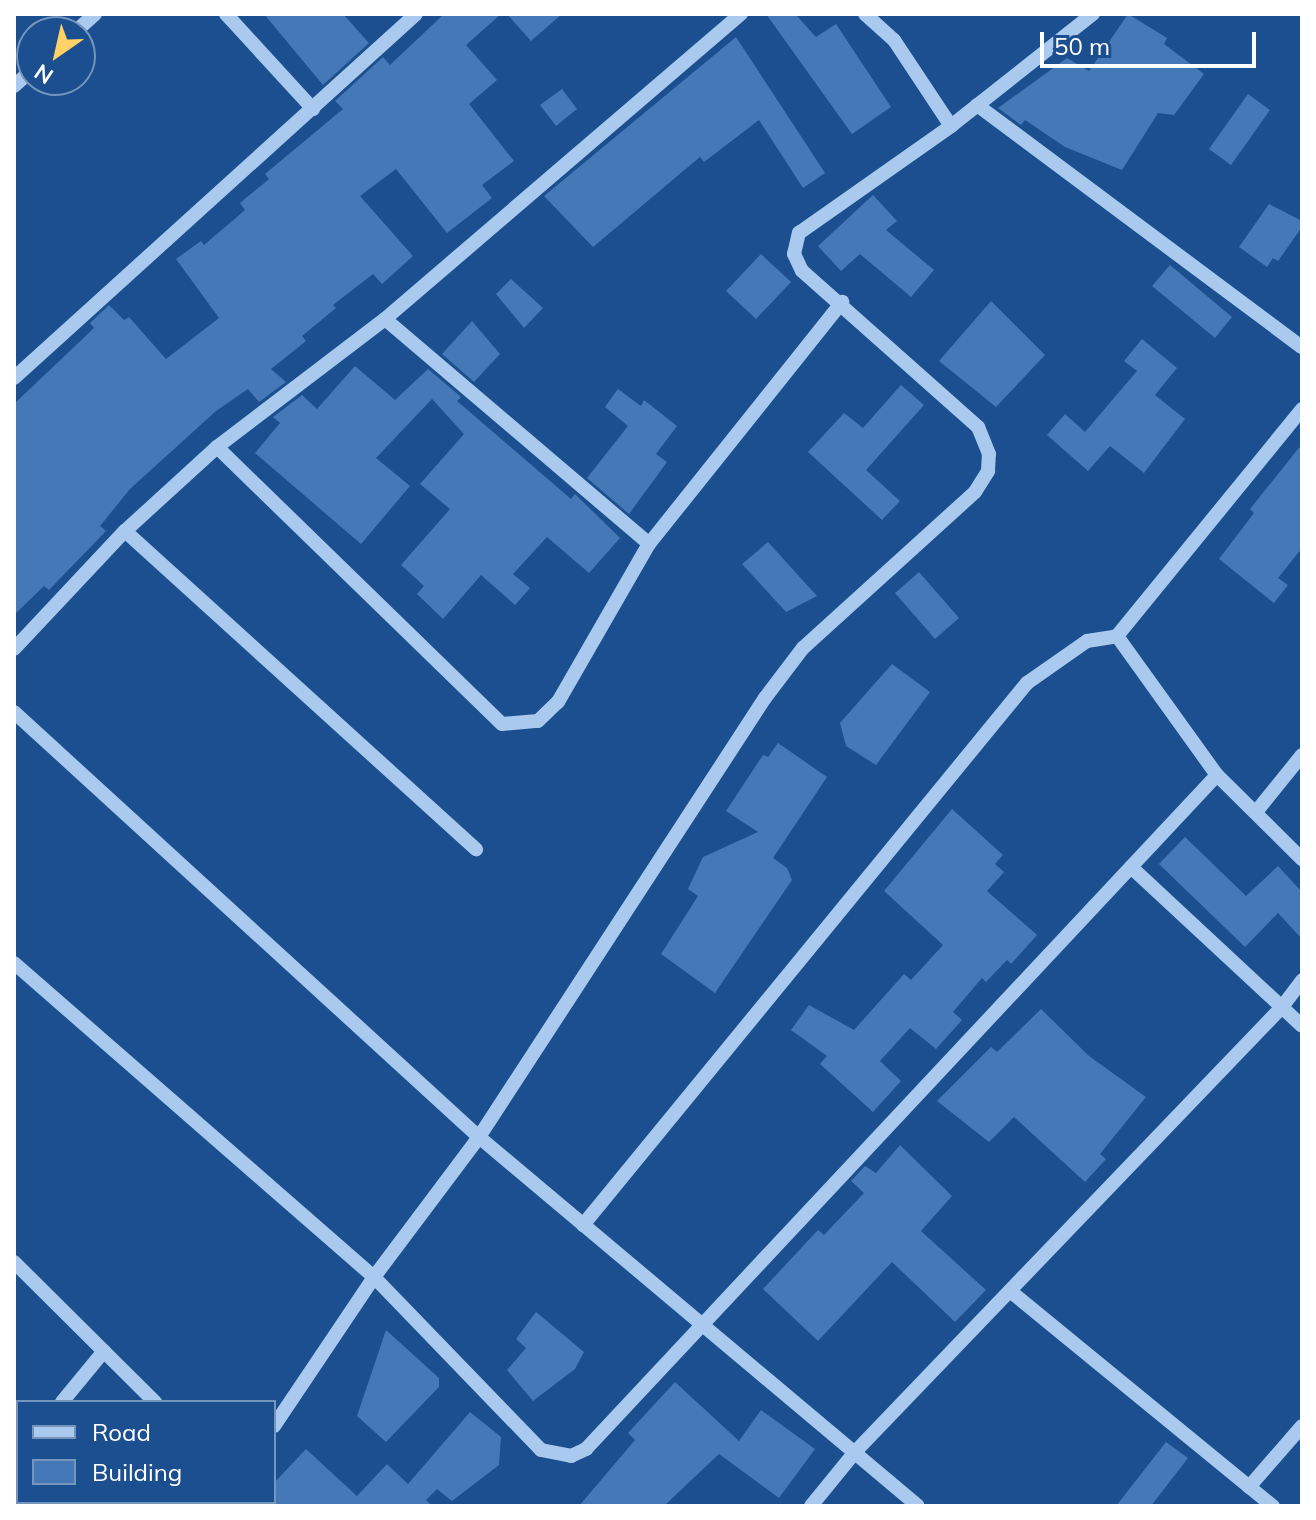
<!DOCTYPE html>
<style>
body{margin:0}
#map{position:relative;width:1316px;height:1520px;overflow:hidden;background:#1b4f8f;font-family:Mulish,sans-serif}
div>[style]{position:absolute}
[style*='--x']{left:calc(var(--x)*1px);top:calc(var(--y)*1px);width:calc(var(--w)*1px);rotate:calc(var(--a)*1deg)}
.building>*{inset:0;background:#4478b7}
.minor>*{height:14px;margin:-7px;padding:0 7px;transform-origin:7px;border-radius:7px;background:#a9c9ee}
span{translate:-50% -50%;white-space:nowrap;text-align:center;line-height:1.15;-webkit-text-stroke:6px #1b4f8f;paint-order:stroke}
.frame{position:absolute;inset:0;border:16px solid #fff;pointer-events:none}
.legend{position:absolute;left:16px;top:1400px;width:260px;height:104px;box-sizing:border-box;background:#1b4f8f;border:2px solid #7695bc;margin:0;padding:10px 14px;list-style:none;font-size:24px;color:#fff}
.legend li{display:flex;align-items:center;gap:16px;height:40px}
.legend b{width:40px;border:2px solid #7695bc}
.north{position:absolute;left:16px;top:16px;width:80px;height:80px;box-sizing:border-box;background:#1b4f8f;border:2px solid #7695bc;border-radius:50%;rotate:214deg;font-size:22px;font-weight:700;line-height:32px;text-align:center;color:#fff}
.north::after{content:'';display:block;margin:auto;width:28px;height:36px;background:#ffd166;clip-path:polygon(50% 0,100% 100%,50% 72%,0 100%)}
.scale{position:absolute;left:1040px;top:32px;width:216px;height:36px;box-sizing:border-box;border:4px solid #fff;border-top:0;padding-left:10px;font-size:24px;line-height:28px;white-space:nowrap;color:#fff;-webkit-text-stroke:6px #1b4f8f;paint-order:stroke}
</style>
<div id="map">
<div class="building">
<i style="clip-path:polygon(264px 14px,343px 14px,369px 43px,323px 85px)"></i>
<i style="clip-path:polygon(444px 14px,501px 14px,466px 45px,497px 80px,469px 104px,514px 161px,482px 185px,492px 198px,447px 233px,396px 169px,360px 196px,413px 256px,382px 284px,373px 274px,333px 305px,336px 308px,302px 336px,306px 341px,271px 369px,286px 382px,259px 402px,248px 389px,216px 411px,130px 489px,100px 526px,106px 531px,49px 590px,44px 586px,14px 615px,14px 404px,94px 328px,90px 323px,109px 305px,124px 320px,129px 317px,166px 359px,219px 318px,176px 259px,201px 241px,204px 245px,245px 210px,240px 203px,269px 179px,265px 174px,343px 109px,335px 101px,383px 57px,390px 65px)"></i>
<i style="clip-path:polygon(507px 14px,562px 14px,531px 41px)"></i>
<i style="clip-path:polygon(766px 14px,795px 14px,816px 37px,836px 24px,891px 107px,852px 134px)"></i>
<i style="clip-path:polygon(1128px 14px,1167px 38px,1164px 44px,1204px 74px,1174px 115px,1158px 113px,1122px 170px,1065px 147px,1025px 120px,1021px 125px,998px 108px,1067px 58px,1089px 71px)"></i>
<i style="clip-path:polygon(736px 37px,825px 173px,803px 188px,759px 120px,704px 162px,700px 157px,593px 247px,544px 196px)"></i>
<i style="clip-path:polygon(562px 89px,577px 109px,556px 126px,540px 105px)"></i>
<i style="clip-path:polygon(1248px 94px,1270px 110px,1231px 165px,1209px 149px)"></i>
<i style="clip-path:polygon(873px 195px,897px 221px,886px 230px,934px 270px,911px 297px,860px 254px,841px 271px,818px 246px)"></i>
<i style="clip-path:polygon(1269px 204px,1302px 221px,1302px 227px,1278px 261px,1273px 258px,1267px 267px,1239px 247px)"></i>
<i style="clip-path:polygon(761px 254px,791px 282px,756px 319px,726px 291px)"></i>
<i style="clip-path:polygon(1170px 265px,1232px 317px,1215px 338px,1152px 286px)"></i>
<i style="clip-path:polygon(511px 279px,543px 308px,524px 328px,496px 294px)"></i>
<i style="clip-path:polygon(991px 301px,1045px 355px,996px 407px,939px 361px)"></i>
<i style="clip-path:polygon(472px 321px,500px 354px,474px 382px,442px 354px)"></i>
<i style="clip-path:polygon(1142px 339px,1177px 368px,1155px 395px,1185px 419px,1144px 473px,1110px 446px,1088px 471px,1047px 435px,1065px 414px,1085px 432px,1137px 371px,1124px 361px)"></i>
<i style="clip-path:polygon(355px 366px,395px 400px,428px 369px,461px 397px,457px 401px,571px 499px,575px 494px,620px 538px,589px 573px,547px 537px,513px 574px,530px 588px,515px 605px,481px 575px,443px 619px,417px 594px,424px 586px,401px 565px,450px 509px,420px 484px,464px 434px,432px 399px,376px 458px,410px 486px,361px 544px,255px 453px,280px 423px,273px 417px,302px 395px,317px 409px)"></i>
<i style="clip-path:polygon(901px 385px,924px 405px,866px 470px,900px 501px,882px 520px,808px 452px,844px 413px,863px 428px)"></i>
<i style="clip-path:polygon(618px 389px,641px 406px,644px 400px,677px 426px,656px 454px,667px 462px,629px 514px,587px 478px,628px 426px,605px 407px)"></i>
<i style="clip-path:polygon(1302px 444px,1302px 548px,1278px 578px,1288px 585px,1274px 603px,1219px 559px,1254px 513px,1250px 509px)"></i>
<i style="clip-path:polygon(768px 542px,817px 596px,786px 612px,742px 564px)"></i>
<i style="clip-path:polygon(919px 572px,959px 618px,935px 639px,895px 593px)"></i>
<i style="clip-path:polygon(892px 664px,930px 692px,876px 765px,846px 746px,840px 723px)"></i>
<i style="clip-path:polygon(778px 743px,827px 777px,773px 858px,787px 868px,792px 880px,715px 993px,661px 954px,698px 896px,688px 889px,703px 857px,758px 832px,726px 811px,763px 755px,768px 757px)"></i>
<i style="clip-path:polygon(952px 809px,1003px 855px,995px 864px,1004px 872px,987px 891px,1037px 935px,1011px 964px,1007px 960px,986px 982px,982px 978px,953px 1012px,962px 1020px,936px 1049px,910px 1028px,880px 1061px,901px 1081px,873px 1112px,820px 1064px,827px 1056px,791px 1030px,809px 1005px,854px 1030px,904px 974px,911px 980px,943px 945px,884px 891px)"></i>
<i style="clip-path:polygon(1185px 837px,1246px 896px,1278px 866px,1302px 892px,1302px 939px,1278px 913px,1245px 947px,1159px 864px)"></i>
<i style="clip-path:polygon(1041px 1009px,1089px 1056px,1146px 1097px,1100px 1154px,1106px 1159px,1085px 1182px,1014px 1117px,989px 1142px,937px 1101px,991px 1047px,997px 1052px)"></i>
<i style="clip-path:polygon(900px 1145px,952px 1196px,921px 1231px,986px 1290px,955px 1322px,892px 1262px,818px 1341px,763px 1289px,818px 1230px,824px 1235px,864px 1193px,851px 1181px,865px 1166px,876px 1173px)"></i>
<i style="clip-path:polygon(536px 1312px,584px 1352px,575px 1369px,533px 1401px,507px 1370px,526px 1348px,516px 1339px)"></i>
<i style="clip-path:polygon(386px 1330px,439px 1378px,439px 1387px,386px 1442px,357px 1416px)"></i>
<i style="clip-path:polygon(675px 1382px,739px 1441px,761px 1410px,815px 1449px,779px 1498px,719px 1454px,664px 1506px,579px 1506px,635px 1440px,628px 1433px)"></i>
<i style="clip-path:polygon(470px 1412px,501px 1437px,499px 1465px,452px 1501px,437px 1489px,426px 1500px,432px 1506px,274px 1506px,274px 1483px,306px 1449px,357px 1496px,387px 1464px,408px 1484px)"></i>
<i style="clip-path:polygon(1166px 1442px,1188px 1458px,1151px 1506px,1116px 1506px)"></i>
</div>
<div class="minor">
<i style="--x:226;--y:14;--w:129;--a:47.5"></i>
<i style="--x:865;--y:14;--w:39;--a:42"></i>
<i style="--x:894;--y:40;--w:103;--a:56.5"></i>
<i style="--x:75;--y:32;--w:27;--a:-42"></i>
<i style="--x:14;--y:86;--w:24;--a:-42"></i>
<i style="--x:977;--y:105;--w:405;--a:36.7"></i>
<i style="--x:385;--y:319;--w:347;--a:40.4"></i>
<i style="--x:14;--y:378;--w:542;--a:-42.16"></i>
<i style="--x:217;--y:447;--w:397;--a:44.2"></i>
<i style="--x:502;--y:724;--w:36;--a:-5"></i>
<i style="--x:538;--y:721;--w:28;--a:-44"></i>
<i style="--x:558;--y:702;--w:182;--a:-60.1"></i>
<i style="--x:649;--y:544;--w:310;--a:-51.4"></i>
<i style="--x:125;--y:531;--w:474;--a:42.2"></i>
<i style="--x:1117;--y:636;--w:293;--a:-50.8"></i>
<i style="--x:14;--y:649;--w:162;--a:-46.8"></i>
<i style="--x:125;--y:531;--w:125;--a:-42.4"></i>
<i style="--x:217;--y:447;--w:211;--a:-37.3"></i>
<i style="--x:385;--y:319;--w:469;--a:-40.6"></i>
<i style="--x:14;--y:712;--w:630;--a:42.43"></i>
<i style="--x:479;--y:1137;--w:573;--a:40.05"></i>
<i style="--x:1256;--y:812;--w:73;--a:-51.1"></i>
<i style="--x:1131;--y:867;--w:233;--a:42.9"></i>
<i style="--x:14;--y:963;--w:478;--a:41.1"></i>
<i style="--x:374;--y:1277;--w:240;--a:46"></i>
<i style="--x:541;--y:1450;--w:31;--a:11"></i>
<i style="--x:571;--y:1456;--w:17;--a:-25"></i>
<i style="--x:586;--y:1449;--w:923;--a:-46.89"></i>
<i style="--x:583;--y:1225;--w:701;--a:-50.68"></i>
<i style="--x:1027;--y:683;--w:73;--a:-35"></i>
<i style="--x:1087;--y:641;--w:30;--a:-9"></i>
<i style="--x:1117;--y:636;--w:171;--a:54.3"></i>
<i style="--x:1217;--y:775;--w:120;--a:44.7"></i>
<i style="--x:14;--y:1262;--w:199;--a:44.8"></i>
<i style="--x:1010;--y:1291;--w:340;--a:39.3"></i>
<i style="--x:62;--y:1402;--w:66;--a:-50.5"></i>
<i style="--x:274;--y:1426;--w:179;--a:-56.1"></i>
<i style="--x:374;--y:1277;--w:175;--a:-53.1"></i>
<i style="--x:479;--y:1137;--w:524;--a:-56.92"></i>
<i style="--x:765;--y:698;--w:63;--a:-52.8"></i>
<i style="--x:803;--y:648;--w:232;--a:-42.2"></i>
<i style="--x:975;--y:492;--w:25;--a:-58"></i>
<i style="--x:988;--y:471;--w:17;--a:-87"></i>
<i style="--x:989;--y:454;--w:29;--a:-112"></i>
<i style="--x:978;--y:427;--w:235;--a:-138.4"></i>
<i style="--x:802;--y:271;--w:19;--a:-115"></i>
<i style="--x:794;--y:254;--w:22;--a:-77"></i>
<i style="--x:799;--y:233;--w:186;--a:-35.1"></i>
<i style="--x:951;--y:126;--w:181;--a:-38.3"></i>
<i style="--x:14;--y:1462;--w:6;--a:-51"></i>
<i style="--x:1249;--y:1487;--w:81;--a:-49"></i>
<i style="--x:259;--y:1502;--w:6;--a:39"></i>
<i style="--x:219;--y:1506;--w:5;--a:-53"></i>
<i style="--x:811;--y:1506;--w:70;--a:-50.8"></i>
<i style="--x:855;--y:1452;--w:617;--a:-46.18"></i>
<i style="--x:1282;--y:1007;--w:34;--a:-53"></i>
</div>
<div class="frame"></div>
<ul class="legend">
<li><b style="height:10px;background:#a9c9ee"></b>Road</li>
<li><b style="height:22px;background:#4478b7"></b>Building</li>
</ul>
<div class="north">N</div>
<div class="scale">50 m</div>
</div>
